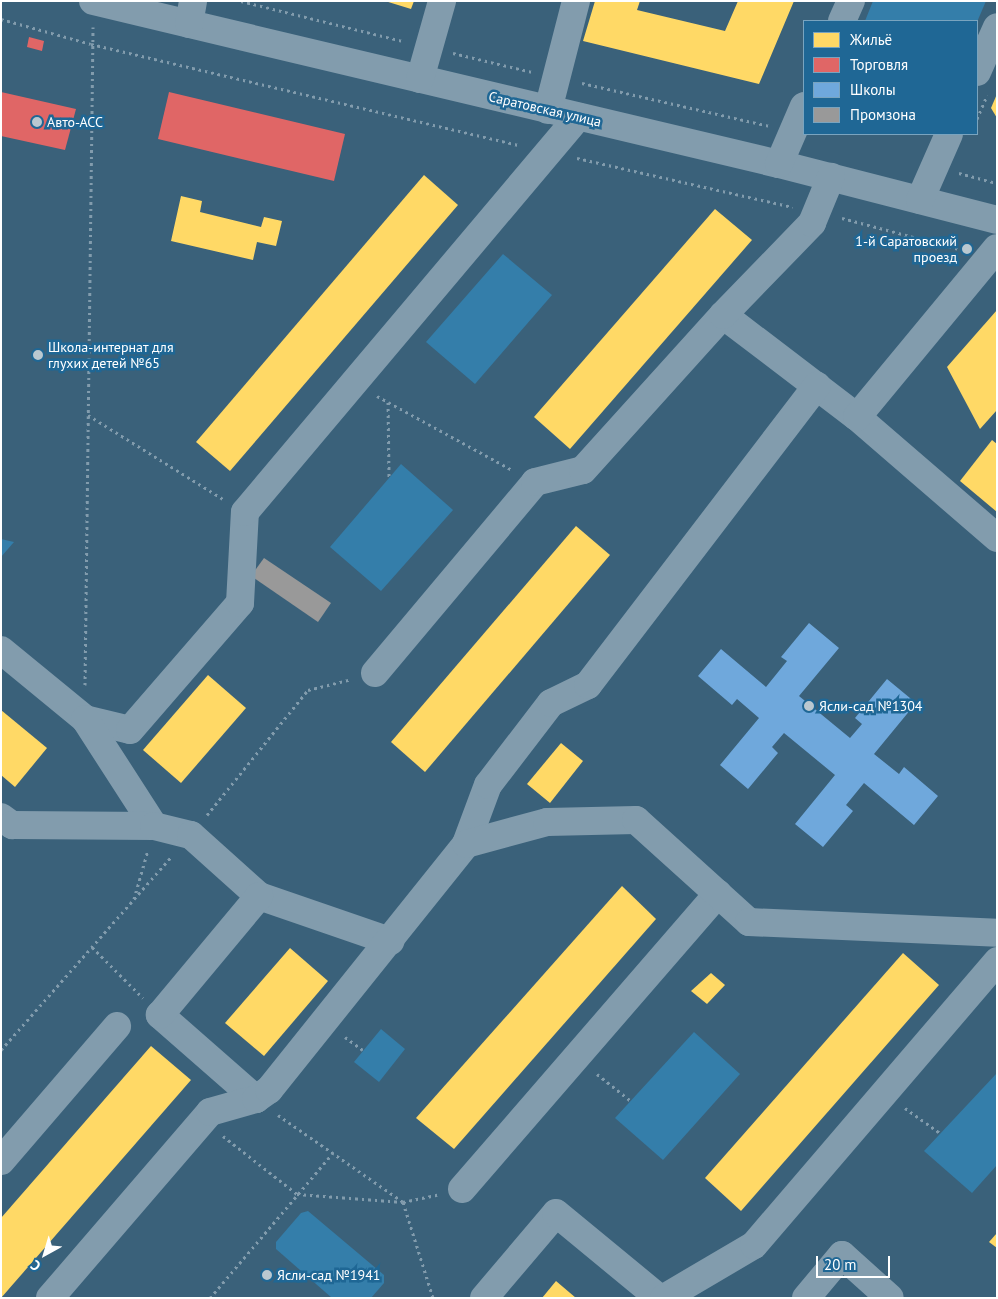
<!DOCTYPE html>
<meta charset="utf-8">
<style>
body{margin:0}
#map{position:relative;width:998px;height:1299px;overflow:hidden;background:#3a617a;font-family:"PT Sans",sans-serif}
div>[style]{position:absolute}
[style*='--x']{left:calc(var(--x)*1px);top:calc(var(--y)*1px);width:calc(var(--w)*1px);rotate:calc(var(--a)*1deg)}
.green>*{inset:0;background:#347eaa}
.homes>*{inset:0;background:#ffd966}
.shops>*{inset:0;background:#e06666}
.schools>*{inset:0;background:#6fa8dc}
.industry>*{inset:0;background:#999}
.path>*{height:3px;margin-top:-1.5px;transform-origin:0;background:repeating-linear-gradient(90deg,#829cad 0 2.5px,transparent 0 6.5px)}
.minor>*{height:28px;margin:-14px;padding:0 14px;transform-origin:14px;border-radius:14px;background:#829cad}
.dots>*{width:14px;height:14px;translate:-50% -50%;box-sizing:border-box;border:2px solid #1f6795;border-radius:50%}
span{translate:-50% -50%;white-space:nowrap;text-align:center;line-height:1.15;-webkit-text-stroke:5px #1f6795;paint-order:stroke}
.street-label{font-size:14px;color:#fff}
.poi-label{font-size:14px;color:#fff}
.left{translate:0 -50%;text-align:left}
.right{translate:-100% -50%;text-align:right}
.frame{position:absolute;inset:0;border:2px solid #fff;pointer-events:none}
.legend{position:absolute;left:803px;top:20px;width:175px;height:115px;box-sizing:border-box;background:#1f6795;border:1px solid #79a4bf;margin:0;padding:6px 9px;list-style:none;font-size:15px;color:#fff}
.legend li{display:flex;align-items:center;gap:10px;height:25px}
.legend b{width:25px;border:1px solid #79a4bf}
.north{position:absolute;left:20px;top:1229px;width:50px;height:50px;-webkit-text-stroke:4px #1f6795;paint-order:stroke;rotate:219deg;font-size:14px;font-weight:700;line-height:20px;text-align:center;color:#fff}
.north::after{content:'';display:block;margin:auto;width:18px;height:22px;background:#fff;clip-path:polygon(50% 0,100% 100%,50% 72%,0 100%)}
.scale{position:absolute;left:816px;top:1256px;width:74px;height:22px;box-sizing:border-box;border:2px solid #fff;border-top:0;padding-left:6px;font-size:15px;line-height:18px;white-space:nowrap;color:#fff;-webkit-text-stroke:4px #1f6795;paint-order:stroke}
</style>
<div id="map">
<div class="green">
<i style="clip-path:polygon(873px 1px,986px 1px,977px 22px,865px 21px)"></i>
<i style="clip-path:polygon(503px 254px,552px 295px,475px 384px,426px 342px)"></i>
<i style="clip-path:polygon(401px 464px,453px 510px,381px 591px,330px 547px)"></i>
<i style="clip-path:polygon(1px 539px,14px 542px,1px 557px)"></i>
<i style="clip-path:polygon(381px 1029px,405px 1049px,379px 1082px,354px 1062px)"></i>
<i style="clip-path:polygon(694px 1032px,740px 1074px,663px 1160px,615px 1118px)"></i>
<i style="clip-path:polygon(997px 1073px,997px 1165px,972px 1193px,924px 1151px)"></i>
<i style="clip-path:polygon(308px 1211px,384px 1275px,384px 1283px,371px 1298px,332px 1298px,276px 1249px,276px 1242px,301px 1213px)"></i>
</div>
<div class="homes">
<i style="clip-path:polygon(385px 1px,414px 1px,411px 9px)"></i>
<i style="clip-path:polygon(595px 1px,640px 1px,637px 10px,725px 31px,738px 1px,794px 1px,759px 84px,583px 41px)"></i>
<i style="clip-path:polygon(997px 94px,997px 118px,991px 108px)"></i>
<i style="clip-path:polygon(424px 175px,458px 205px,230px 471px,196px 442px)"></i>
<i style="clip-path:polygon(181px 196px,202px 201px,200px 212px,261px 227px,264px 217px,282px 221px,276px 246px,257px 242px,253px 260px,171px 241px)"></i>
<i style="clip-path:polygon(715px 209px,752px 240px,570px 449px,534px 417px)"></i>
<i style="clip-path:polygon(997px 310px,997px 410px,980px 429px,947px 367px)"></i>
<i style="clip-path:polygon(992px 440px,997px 444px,997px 512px,960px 481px)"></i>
<i style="clip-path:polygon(576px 526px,610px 555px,425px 772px,391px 742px)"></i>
<i style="clip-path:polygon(208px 675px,246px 708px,181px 783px,143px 750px)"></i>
<i style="clip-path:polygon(1px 710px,47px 748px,15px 787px,1px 775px)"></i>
<i style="clip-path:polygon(561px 743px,583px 761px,550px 803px,527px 784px)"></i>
<i style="clip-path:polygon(622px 886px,656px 919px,454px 1149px,416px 1118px)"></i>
<i style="clip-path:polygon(290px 948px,328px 981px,264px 1056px,225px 1023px)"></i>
<i style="clip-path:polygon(903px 953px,939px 985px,741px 1211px,705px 1178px)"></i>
<i style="clip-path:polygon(711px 973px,725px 985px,707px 1004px,691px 991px)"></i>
<i style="clip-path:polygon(151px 1046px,191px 1080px,1px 1298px,1px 1218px)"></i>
<i style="clip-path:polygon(997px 1233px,997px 1248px,989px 1242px)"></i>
<i style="clip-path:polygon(556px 1281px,576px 1298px,542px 1298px)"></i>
</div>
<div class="shops">
<i style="clip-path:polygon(29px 37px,44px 41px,42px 51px,27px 47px)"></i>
<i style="clip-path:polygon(1px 92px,76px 109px,65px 150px,1px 136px)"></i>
<i style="clip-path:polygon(169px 92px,345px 134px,334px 181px,158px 139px)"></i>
</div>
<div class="schools">
<i style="clip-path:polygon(809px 623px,839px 648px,799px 696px,850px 738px,862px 724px,855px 718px,887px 679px,916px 703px,874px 754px,899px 774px,904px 767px,938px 796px,914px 825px,864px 783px,846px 805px,853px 811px,823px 847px,795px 824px,835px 775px,784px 733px,772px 747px,778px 753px,748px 789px,720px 765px,759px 718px,737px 699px,732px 705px,698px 676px,721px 649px,766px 687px,787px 661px,781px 657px)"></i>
</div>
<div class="industry">
<i style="clip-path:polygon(264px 558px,331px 603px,318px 622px,251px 576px)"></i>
</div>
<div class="path">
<i style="--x:241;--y:1;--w:167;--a:13.9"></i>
<i style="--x:1;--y:19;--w:93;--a:15.5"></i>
<i style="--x:91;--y:44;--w:440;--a:13.3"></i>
<i style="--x:453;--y:53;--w:81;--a:13.5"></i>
<i style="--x:582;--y:83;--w:192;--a:12.9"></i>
<i style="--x:977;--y:119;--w:26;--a:-67"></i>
<i style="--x:577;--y:158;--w:221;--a:12.8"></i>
<i style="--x:959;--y:173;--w:39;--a:15"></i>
<i style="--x:842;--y:218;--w:124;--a:14.9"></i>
<i style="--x:377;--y:396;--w:154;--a:28.7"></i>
<i style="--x:388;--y:402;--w:76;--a:89.2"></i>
<i style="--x:88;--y:415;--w:159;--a:31.9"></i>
<i style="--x:85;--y:685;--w:658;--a:-89.3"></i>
<i style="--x:207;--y:815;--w:161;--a:-51.1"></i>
<i style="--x:308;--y:690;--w:45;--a:-14"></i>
<i style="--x:134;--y:899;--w:57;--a:-48.5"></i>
<i style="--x:92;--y:947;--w:72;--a:45"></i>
<i style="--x:345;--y:1037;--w:22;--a:36"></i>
<i style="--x:1;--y:1050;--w:201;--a:-48.6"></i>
<i style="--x:134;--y:899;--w:51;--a:-74.1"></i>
<i style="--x:597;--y:1074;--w:43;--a:38.5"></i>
<i style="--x:905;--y:1108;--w:43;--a:35.5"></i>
<i style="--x:278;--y:1115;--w:152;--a:34.8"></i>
<i style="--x:403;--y:1202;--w:35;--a:-12"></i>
<i style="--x:223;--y:1136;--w:94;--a:38.1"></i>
<i style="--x:297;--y:1194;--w:106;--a:4.3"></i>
<i style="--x:403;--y:1202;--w:101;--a:72.6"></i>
<i style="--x:210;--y:1298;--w:190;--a:-49.7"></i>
</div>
<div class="minor">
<i style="--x:93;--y:1;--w:705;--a:13.37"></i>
<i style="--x:779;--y:164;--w:225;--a:14.4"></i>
<i style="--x:842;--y:21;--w:22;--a:-66"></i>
<i style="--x:189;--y:24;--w:23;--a:-80"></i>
<i style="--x:977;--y:72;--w:49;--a:-66"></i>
<i style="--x:420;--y:79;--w:81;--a:-74.2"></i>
<i style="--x:548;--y:110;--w:113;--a:-75.6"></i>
<i style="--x:779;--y:164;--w:63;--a:-66.7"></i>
<i style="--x:920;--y:200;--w:72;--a:-66.3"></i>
<i style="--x:723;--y:315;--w:168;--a:37.3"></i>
<i style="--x:857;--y:417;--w:185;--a:40.8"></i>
<i style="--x:857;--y:417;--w:219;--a:-50.4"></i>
<i style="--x:1;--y:650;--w:109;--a:39.4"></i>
<i style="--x:85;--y:719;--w:46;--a:13.7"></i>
<i style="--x:130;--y:730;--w:168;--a:-49.1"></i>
<i style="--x:240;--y:603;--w:91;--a:-86.9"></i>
<i style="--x:245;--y:512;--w:517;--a:-49.87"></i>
<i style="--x:375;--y:673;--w:249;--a:-50"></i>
<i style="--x:535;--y:482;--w:49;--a:-14"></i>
<i style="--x:583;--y:470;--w:209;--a:-47.9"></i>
<i style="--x:723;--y:315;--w:128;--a:-45.9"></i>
<i style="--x:812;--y:223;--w:50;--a:-67.6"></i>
<i style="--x:85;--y:719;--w:127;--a:57.2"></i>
<i style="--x:1;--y:817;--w:14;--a:36"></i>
<i style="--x:12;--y:825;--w:142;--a:0.4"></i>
<i style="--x:154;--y:826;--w:38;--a:14"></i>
<i style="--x:191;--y:835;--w:91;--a:41.9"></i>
<i style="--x:259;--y:896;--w:139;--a:19"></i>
<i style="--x:466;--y:844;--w:63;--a:-69.6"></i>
<i style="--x:488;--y:785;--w:103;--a:-52.5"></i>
<i style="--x:551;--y:703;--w:41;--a:-25.9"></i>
<i style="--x:588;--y:685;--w:377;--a:-52.6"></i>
<i style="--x:256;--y:1099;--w:128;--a:-138.8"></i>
<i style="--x:160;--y:1015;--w:155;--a:-50.2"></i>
<i style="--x:1;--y:1161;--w:178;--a:-49.3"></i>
<i style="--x:462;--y:1189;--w:391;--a:-49.1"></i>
<i style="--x:50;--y:1298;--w:245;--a:-49.3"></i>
<i style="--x:210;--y:1112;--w:48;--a:-15.8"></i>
<i style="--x:256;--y:1099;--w:16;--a:-35"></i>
<i style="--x:269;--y:1090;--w:315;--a:-51.3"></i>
<i style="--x:466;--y:844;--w:84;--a:-15.2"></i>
<i style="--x:547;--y:822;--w:89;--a:-1.3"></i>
<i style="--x:636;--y:820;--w:152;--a:42.1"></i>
<i style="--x:749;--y:922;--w:248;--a:2.5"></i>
<i style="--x:484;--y:1298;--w:111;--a:-49.7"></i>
<i style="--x:556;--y:1213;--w:134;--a:39.5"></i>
<i style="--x:664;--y:1298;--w:104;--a:-30.5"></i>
<i style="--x:754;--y:1245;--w:374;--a:-49.4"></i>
<i style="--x:806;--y:1298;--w:56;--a:-50.1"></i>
<i style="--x:842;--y:1255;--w:64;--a:41.9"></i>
</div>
<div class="dots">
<i style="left:37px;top:122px;background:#bac8d0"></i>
<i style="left:967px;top:249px;background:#bac8d0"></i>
<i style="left:38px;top:355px;background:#bac8d0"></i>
<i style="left:809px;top:706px;background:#bac8d0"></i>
<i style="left:267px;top:1275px;background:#bac8d0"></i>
</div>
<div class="street-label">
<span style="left:545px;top:109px;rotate:13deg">Саратовская улица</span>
</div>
<div class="poi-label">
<span class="left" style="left:47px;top:122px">Авто-АСС</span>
<span class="right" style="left:957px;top:249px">1-й Саратовский<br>проезд</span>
<span class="left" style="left:48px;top:355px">Школа-интернат для<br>глухих детей №65</span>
<span class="left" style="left:819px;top:706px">Ясли-сад №1304</span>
<span class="left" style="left:277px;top:1275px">Ясли-сад №1941</span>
</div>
<div class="frame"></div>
<ul class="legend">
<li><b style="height:14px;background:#ffd966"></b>Жильё</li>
<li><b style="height:14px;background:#e06666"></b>Торговля</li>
<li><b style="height:14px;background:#6fa8dc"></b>Школы</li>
<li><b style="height:14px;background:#999"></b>Промзона</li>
</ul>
<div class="north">С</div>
<div class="scale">20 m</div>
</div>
